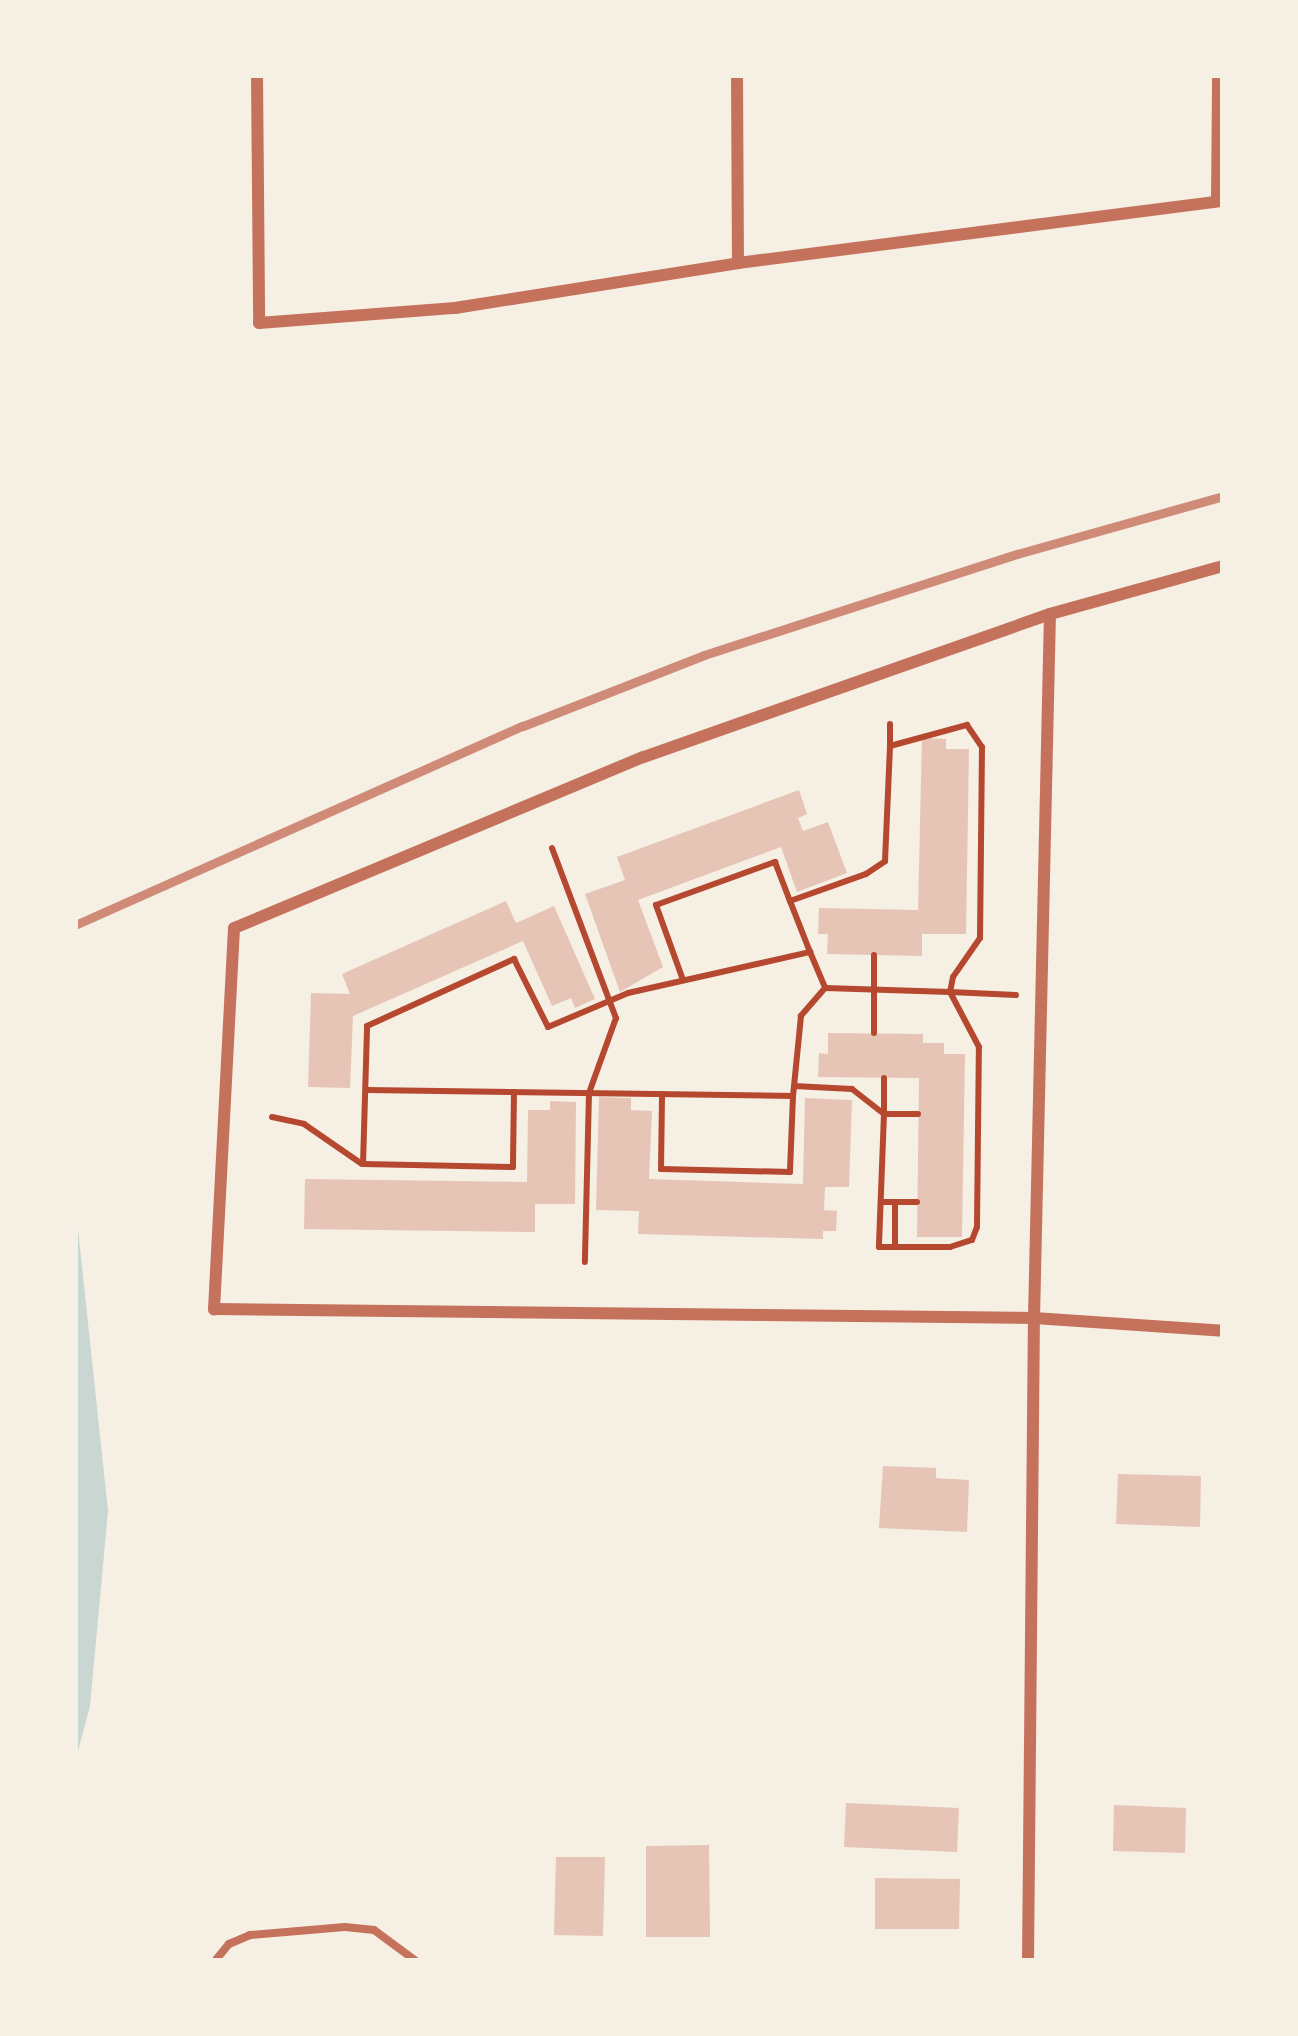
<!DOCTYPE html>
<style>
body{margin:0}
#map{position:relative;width:1298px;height:2036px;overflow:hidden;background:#f6efe4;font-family:"Archivo Narrow",sans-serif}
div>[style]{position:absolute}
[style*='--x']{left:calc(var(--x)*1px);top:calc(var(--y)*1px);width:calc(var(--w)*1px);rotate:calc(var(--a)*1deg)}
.water>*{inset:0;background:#c9d6d2}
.building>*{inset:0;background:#e6c5b7}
.path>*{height:6px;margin:-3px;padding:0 3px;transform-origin:3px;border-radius:3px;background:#b5482f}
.service>*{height:8px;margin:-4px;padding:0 4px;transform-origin:4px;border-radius:4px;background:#c5725c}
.minor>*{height:12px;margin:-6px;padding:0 6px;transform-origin:6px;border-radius:6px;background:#c5725c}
.rail>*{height:9px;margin:-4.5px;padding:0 4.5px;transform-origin:4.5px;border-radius:4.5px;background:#cf8b77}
span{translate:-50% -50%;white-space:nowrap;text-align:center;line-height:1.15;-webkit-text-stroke:9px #f6efe4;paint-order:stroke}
.frame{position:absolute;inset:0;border:78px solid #f6efe4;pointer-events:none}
</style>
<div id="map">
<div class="water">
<i style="clip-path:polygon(75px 1201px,108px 1511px,90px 1706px,75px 1762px)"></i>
</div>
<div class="building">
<i style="clip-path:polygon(922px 738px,946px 739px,946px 749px,969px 749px,966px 934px,922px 934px,922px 956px,827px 954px,828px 934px,818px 934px,819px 908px,918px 910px)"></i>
<i style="clip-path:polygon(799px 790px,807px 814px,798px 818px,803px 831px,828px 822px,847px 873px,797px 892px,781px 847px,638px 900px,663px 967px,620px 992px,585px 894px,625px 880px,617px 857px)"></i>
<i style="clip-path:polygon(506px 901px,516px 923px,554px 906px,595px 999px,575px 1008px,571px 998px,552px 1006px,523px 941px,353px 1016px,350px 1088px,308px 1087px,311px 993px,350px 994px,342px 974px)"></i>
<i style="clip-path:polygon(828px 1033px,923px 1034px,923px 1043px,944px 1043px,944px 1054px,965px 1054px,962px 1237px,917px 1237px,919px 1078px,818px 1077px,819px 1053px,828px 1054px)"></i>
<i style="clip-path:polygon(599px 1097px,631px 1098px,631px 1110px,652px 1111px,649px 1179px,803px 1184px,805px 1098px,852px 1100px,849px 1187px,825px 1187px,824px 1210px,837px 1211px,836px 1231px,823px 1231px,823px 1239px,638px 1234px,639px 1211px,596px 1210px)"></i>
<i style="clip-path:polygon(550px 1101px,576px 1102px,575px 1204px,535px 1204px,535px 1232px,304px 1229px,305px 1179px,527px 1182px,528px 1110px,550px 1110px)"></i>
<i style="clip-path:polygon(883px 1466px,936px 1468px,936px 1478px,969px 1480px,967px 1532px,879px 1528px)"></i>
<i style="clip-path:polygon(1118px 1474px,1201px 1476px,1200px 1527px,1116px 1524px)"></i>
<i style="clip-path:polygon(846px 1803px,959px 1808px,957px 1852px,844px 1847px)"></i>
<i style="clip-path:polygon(1114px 1805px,1186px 1808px,1185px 1853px,1113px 1851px)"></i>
<i style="clip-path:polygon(709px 1845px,710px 1937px,646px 1937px,646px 1846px)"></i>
<i style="clip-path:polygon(556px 1857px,605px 1857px,603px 1936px,554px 1935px)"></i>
<i style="clip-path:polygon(875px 1878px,960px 1879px,959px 1929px,875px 1929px)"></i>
</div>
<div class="path">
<i style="--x:890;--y:746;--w:22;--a:-90"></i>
<i style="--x:552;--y:848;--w:182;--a:69.4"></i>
<i style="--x:616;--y:1018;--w:80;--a:109.8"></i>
<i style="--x:589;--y:1093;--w:169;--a:91.4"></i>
<i style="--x:810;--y:952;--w:55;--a:-111.4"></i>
<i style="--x:790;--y:901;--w:81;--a:-19.6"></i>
<i style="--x:866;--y:874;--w:23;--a:-34"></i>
<i style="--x:885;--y:861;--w:115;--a:-87.5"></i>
<i style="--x:890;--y:746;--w:80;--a:-15.3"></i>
<i style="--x:967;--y:725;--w:27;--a:56"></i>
<i style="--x:982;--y:747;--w:191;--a:90.6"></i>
<i style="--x:980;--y:938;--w:47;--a:124.7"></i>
<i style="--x:953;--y:977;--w:15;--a:101"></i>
<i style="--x:950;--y:992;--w:66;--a:2.6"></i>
<i style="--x:683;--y:980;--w:80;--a:-109.8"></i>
<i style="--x:656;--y:905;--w:127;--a:-19.9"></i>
<i style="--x:775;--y:862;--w:42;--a:69"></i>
<i style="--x:874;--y:1033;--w:78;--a:-90"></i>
<i style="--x:884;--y:1078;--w:36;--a:90"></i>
<i style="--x:884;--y:1114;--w:34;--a:0"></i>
<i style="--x:794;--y:1086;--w:58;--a:3"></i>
<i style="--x:852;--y:1089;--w:41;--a:38"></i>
<i style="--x:884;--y:1114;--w:133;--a:92.2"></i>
<i style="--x:879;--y:1247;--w:71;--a:0"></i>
<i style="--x:950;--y:1247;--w:23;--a:-18"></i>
<i style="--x:972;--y:1240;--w:14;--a:-69"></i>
<i style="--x:977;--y:1227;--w:180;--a:-89.4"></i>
<i style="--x:979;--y:1047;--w:62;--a:-117.8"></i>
<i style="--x:950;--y:992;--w:125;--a:-178.2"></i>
<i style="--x:367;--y:1090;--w:426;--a:0.8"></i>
<i style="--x:793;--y:1096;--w:76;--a:92.3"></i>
<i style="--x:790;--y:1172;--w:129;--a:-178.7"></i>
<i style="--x:661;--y:1169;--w:75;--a:-89.2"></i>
<i style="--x:514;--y:1092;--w:75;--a:90.8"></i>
<i style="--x:513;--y:1167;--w:150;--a:-178.9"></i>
<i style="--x:363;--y:1164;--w:138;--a:-88.3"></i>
<i style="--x:367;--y:1026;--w:162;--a:-24.5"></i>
<i style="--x:514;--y:959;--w:76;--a:63.4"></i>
<i style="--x:548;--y:1027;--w:87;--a:-23"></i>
<i style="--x:628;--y:993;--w:187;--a:-12.7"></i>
<i style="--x:810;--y:952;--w:39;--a:67"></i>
<i style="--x:825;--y:988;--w:37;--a:131"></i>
<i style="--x:801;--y:1016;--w:80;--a:95.7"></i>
<i style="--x:272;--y:1117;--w:33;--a:12"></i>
<i style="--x:304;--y:1124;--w:70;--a:34.6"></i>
<i style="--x:881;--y:1202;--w:14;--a:0"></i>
<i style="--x:895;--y:1202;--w:45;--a:90"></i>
<i style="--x:897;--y:1202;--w:20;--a:0"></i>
</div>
<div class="service">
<i style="--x:215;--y:1961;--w:22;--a:-51"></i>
<i style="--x:229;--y:1944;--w:23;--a:-23"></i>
<i style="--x:250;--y:1935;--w:95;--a:-4.8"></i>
<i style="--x:345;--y:1927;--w:29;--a:6"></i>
<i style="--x:374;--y:1930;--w:52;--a:36.4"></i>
</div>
<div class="minor">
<i style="--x:257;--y:75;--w:248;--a:89.5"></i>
<i style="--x:259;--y:323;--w:197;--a:-4.4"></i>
<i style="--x:455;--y:308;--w:287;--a:-9"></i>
<i style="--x:738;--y:263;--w:489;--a:-7.3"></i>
<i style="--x:737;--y:75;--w:188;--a:89.7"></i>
<i style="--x:1217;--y:201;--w:126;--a:-89.5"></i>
<i style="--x:1223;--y:566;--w:180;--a:164.5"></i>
<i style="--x:1050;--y:614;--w:431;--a:160.6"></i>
<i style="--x:643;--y:757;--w:443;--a:157.3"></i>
<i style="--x:234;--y:928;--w:382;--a:93"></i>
<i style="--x:214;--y:1309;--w:820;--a:0.63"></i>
<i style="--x:1034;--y:1318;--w:189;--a:3.9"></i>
<i style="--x:1028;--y:1961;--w:643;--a:-89.47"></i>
<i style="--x:1034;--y:1318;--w:704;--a:-88.7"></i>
</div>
<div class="rail">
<i style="--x:75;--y:925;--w:490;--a:-24"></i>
<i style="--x:523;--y:726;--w:194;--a:-21.4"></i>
<i style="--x:704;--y:655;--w:329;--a:-17.9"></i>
<i style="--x:1017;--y:554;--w:214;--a:-15.7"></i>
</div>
<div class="frame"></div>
</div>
